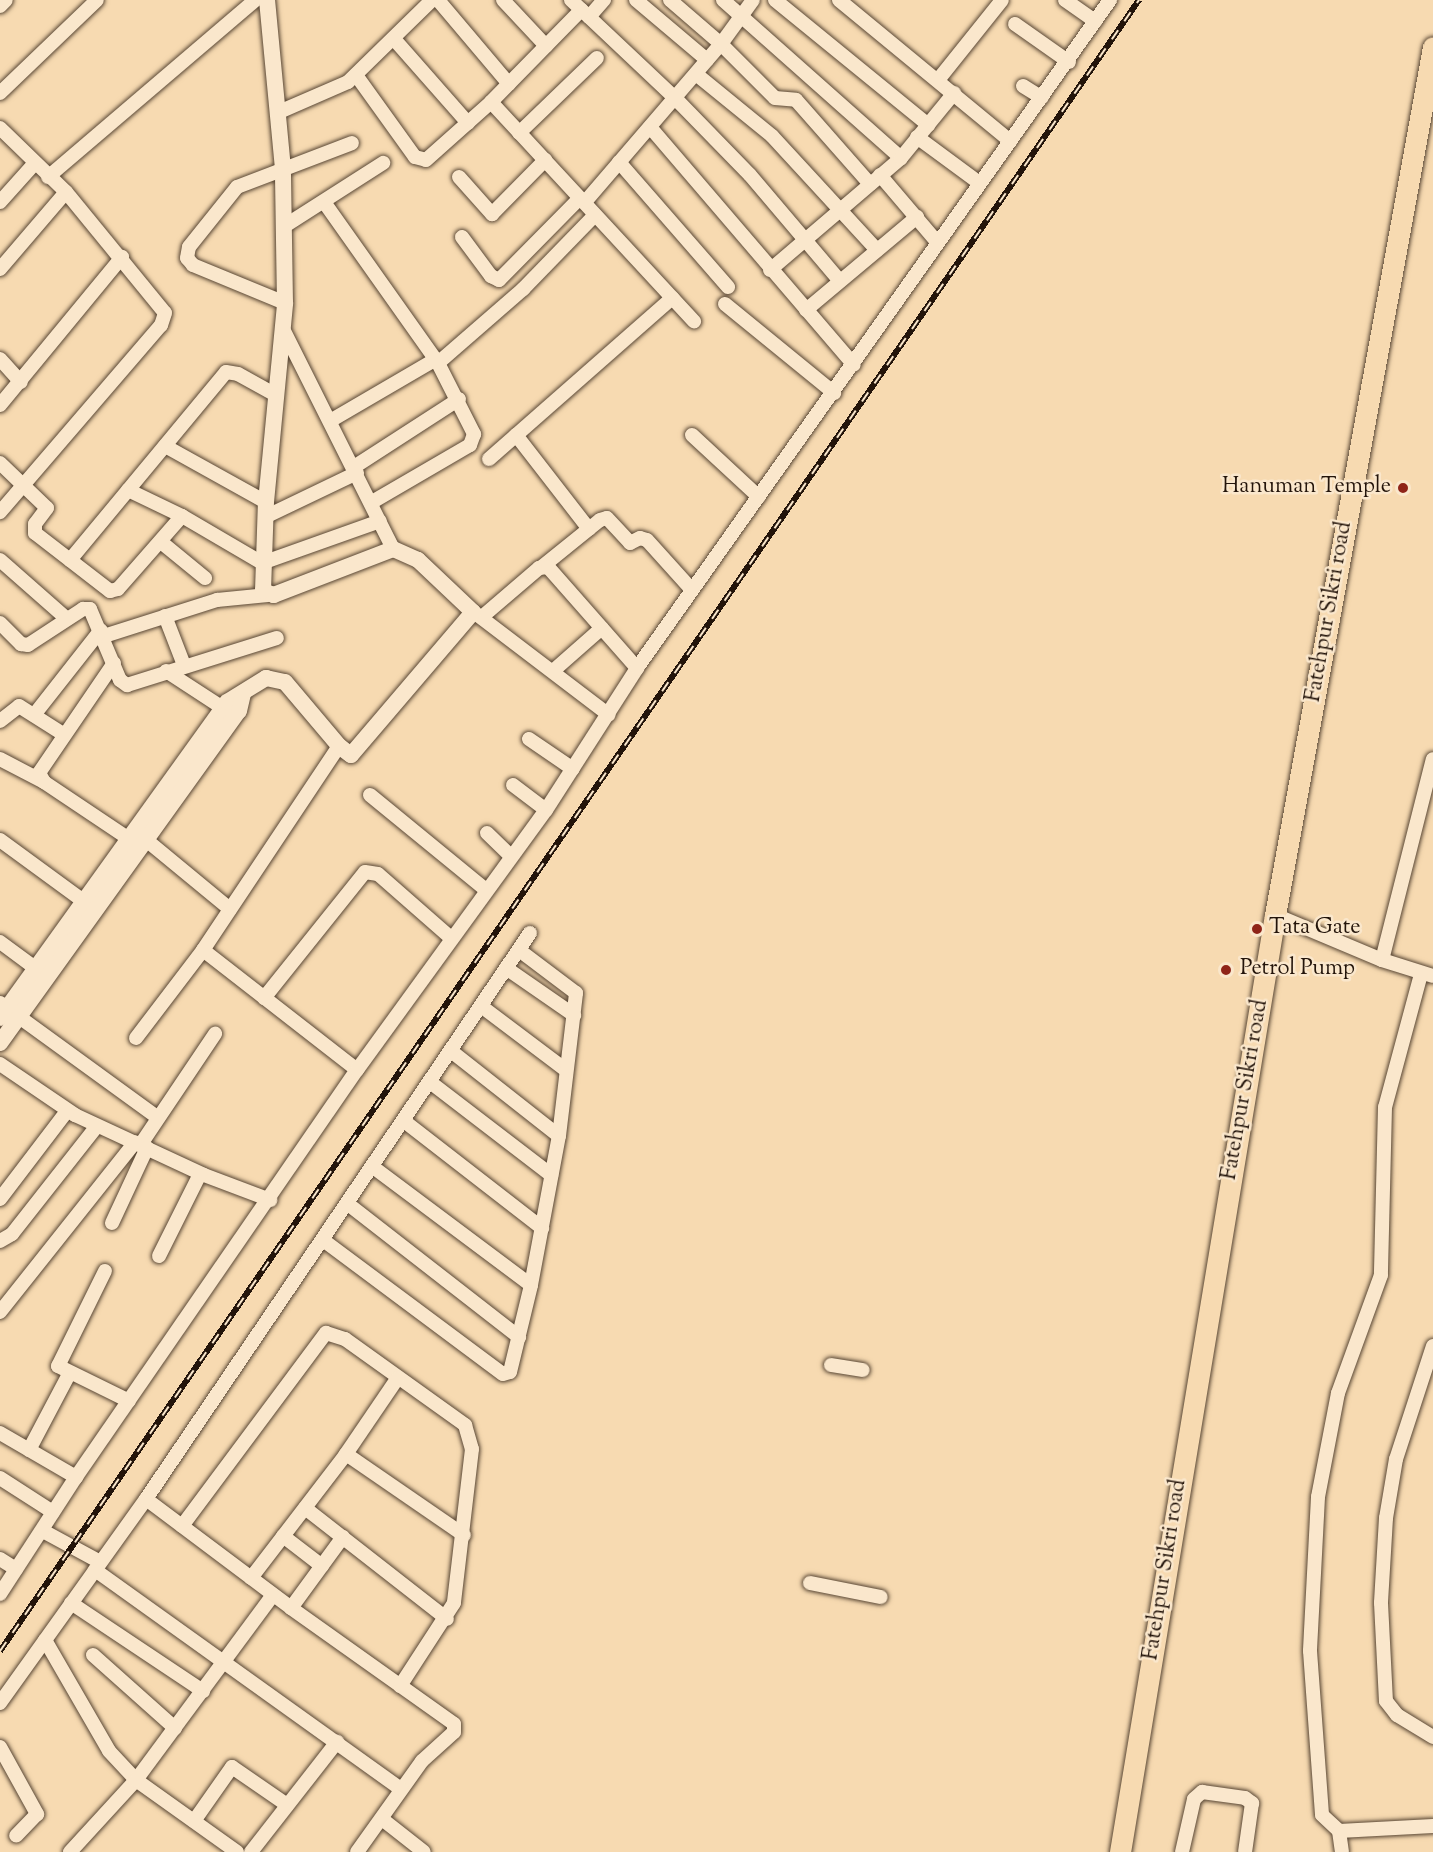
<!DOCTYPE html>
<style>
body{margin:0}
#map{position:relative;width:1433px;height:1852px;overflow:hidden;background:#f7dab1;font-family:"Sorts Mill Goudy",serif}
div>[style]{position:absolute}
[style*='--x']{left:calc(var(--x)*1px);top:calc(var(--y)*1px);width:calc(var(--w)*1px);rotate:calc(var(--a)*1deg)}
.roads{filter:drop-shadow(0 0 2px #584634) drop-shadow(0 0 2px #584634)}
.minor>*{height:14px;margin:-7px;padding:0 7px;transform-origin:7px;border-radius:7px;background:#fae7cc}
.tertiary>*{height:16px;margin:-8px;padding:0 8px;transform-origin:8px;border-radius:8px;background:#fae7cc}
.primary>*{height:21px;margin:-10.5px;padding:0 10.5px;transform-origin:10.5px;border-radius:10.5px;background:#f7dab1}
.rail>*{height:6px;margin-top:-3px;transform-origin:0;background:repeating-linear-gradient(90deg,#fae7cc 0 11px,#23140a 0 22px);box-sizing:border-box;border-block:2px solid #23140a}
.dots>*{width:16px;height:16px;translate:-50% -50%;box-sizing:border-box;border:3px solid #fae7cc;border-radius:50%}
span{translate:-50% -50%;white-space:nowrap;text-align:center;line-height:1.15;-webkit-text-stroke:5px #fae7cc;paint-order:stroke}
.poi-label{font-size:22px;color:#23140a}
.right{translate:-100% -50%;text-align:right}
.left{translate:0 -50%;text-align:left}
.street-label{font-size:22px;color:#23140a}
</style>
<div id="map">
<div class="roads">
<div class="minor">
<i style="--x:438;--y:0;--w:110;--a:49.8"></i>
<i style="--x:503;--y:0;--w:63;--a:46.9"></i>
<i style="--x:571;--y:0;--w:143;--a:43.3"></i>
<i style="--x:675;--y:98;--w:107;--a:45.8"></i>
<i style="--x:750;--y:175;--w:139;--a:49.7"></i>
<i style="--x:636;--y:0;--w:93;--a:40.2"></i>
<i style="--x:670;--y:0;--w:67;--a:40.8"></i>
<i style="--x:721;--y:44;--w:76;--a:45"></i>
<i style="--x:775;--y:98;--w:21;--a:5"></i>
<i style="--x:796;--y:100;--w:112;--a:48.6"></i>
<i style="--x:723;--y:0;--w:238;--a:41.6"></i>
<i style="--x:775;--y:0;--w:198;--a:39.2"></i>
<i style="--x:839;--y:0;--w:222;--a:39.5"></i>
<i style="--x:1065;--y:0;--w:37;--a:35"></i>
<i style="--x:0;--y:6;--w:8;--a:-45"></i>
<i style="--x:589;--y:17;--w:23;--a:-49"></i>
<i style="--x:1015;--y:24;--w:66;--a:35.1"></i>
<i style="--x:394;--y:39;--w:112;--a:48.6"></i>
<i style="--x:696;--y:74;--w:98;--a:39.2"></i>
<i style="--x:772;--y:136;--w:155;--a:47.4"></i>
<i style="--x:356;--y:75;--w:101;--a:54.3"></i>
<i style="--x:415;--y:157;--w:11;--a:15"></i>
<i style="--x:426;--y:160;--w:87;--a:-41.7"></i>
<i style="--x:491;--y:102;--w:129;--a:-45.6"></i>
<i style="--x:938;--y:80;--w:102;--a:-51.3"></i>
<i style="--x:1023;--y:86;--w:22;--a:32"></i>
<i style="--x:0;--y:93;--w:134;--a:-43.8"></i>
<i style="--x:491;--y:102;--w:299;--a:47.2"></i>
<i style="--x:279;--y:112;--w:75;--a:-23.5"></i>
<i style="--x:348;--y:82;--w:117;--a:-44.3"></i>
<i style="--x:650;--y:127;--w:313;--a:49.4"></i>
<i style="--x:0;--y:128;--w:92;--a:44.1"></i>
<i style="--x:66;--y:192;--w:156;--a:50.7"></i>
<i style="--x:165;--y:313;--w:13;--a:108"></i>
<i style="--x:161;--y:325;--w:247;--a:130.7"></i>
<i style="--x:519;--y:133;--w:108;--a:-43.9"></i>
<i style="--x:917;--y:137;--w:76;--a:36.4"></i>
<i style="--x:619;--y:162;--w:166;--a:48.9"></i>
<i style="--x:880;--y:175;--w:88;--a:49.6"></i>
<i style="--x:48;--y:177;--w:272;--a:-40.5"></i>
<i style="--x:459;--y:177;--w:50;--a:48.3"></i>
<i style="--x:492;--y:214;--w:76;--a:-45.5"></i>
<i style="--x:0;--y:202;--w:52;--a:-48.1"></i>
<i style="--x:324;--y:202;--w:197;--a:54.7"></i>
<i style="--x:438;--y:363;--w:80;--a:63.1"></i>
<i style="--x:474;--y:434;--w:12;--a:110"></i>
<i style="--x:470;--y:445;--w:113;--a:149.8"></i>
<i style="--x:585;--y:202;--w:208;--a:-49.3"></i>
<i style="--x:721;--y:44;--w:54;--a:-54"></i>
<i style="--x:283;--y:227;--w:119;--a:-32.6"></i>
<i style="--x:462;--y:237;--w:49;--a:53.4"></i>
<i style="--x:491;--y:276;--w:9;--a:27"></i>
<i style="--x:499;--y:280;--w:115;--a:-45.4"></i>
<i style="--x:0;--y:269;--w:101;--a:-49.4"></i>
<i style="--x:770;--y:270;--w:172;--a:-40.5"></i>
<i style="--x:901;--y:158;--w:84;--a:-50.8"></i>
<i style="--x:285;--y:303;--w:100;--a:-157.6"></i>
<i style="--x:193;--y:265;--w:9;--a:-131"></i>
<i style="--x:187;--y:258;--w:11;--a:-80"></i>
<i style="--x:189;--y:247;--w:77;--a:-51.3"></i>
<i style="--x:237;--y:187;--w:123;--a:-20.9"></i>
<i style="--x:725;--y:304;--w:141;--a:39.2"></i>
<i style="--x:806;--y:310;--w:145;--a:-40"></i>
<i style="--x:284;--y:331;--w:244;--a:63.4"></i>
<i style="--x:0;--y:359;--w:31;--a:48"></i>
<i style="--x:438;--y:363;--w:113;--a:-41"></i>
<i style="--x:523;--y:289;--w:103;--a:-45.8"></i>
<i style="--x:0;--y:405;--w:192;--a:-50.5"></i>
<i style="--x:330;--y:421;--w:123;--a:-30.3"></i>
<i style="--x:516;--y:435;--w:119;--a:52.2"></i>
<i style="--x:692;--y:435;--w:91;--a:42.8"></i>
<i style="--x:165;--y:446;--w:115;--a:29"></i>
<i style="--x:489;--y:459;--w:244;--a:-41.3"></i>
<i style="--x:0;--y:463;--w:65;--a:43.8"></i>
<i style="--x:47;--y:508;--w:20;--a:127"></i>
<i style="--x:35;--y:524;--w:9;--a:90"></i>
<i style="--x:35;--y:533;--w:95;--a:37.7"></i>
<i style="--x:110;--y:591;--w:8;--a:-14"></i>
<i style="--x:118;--y:589;--w:97;--a:-48.8"></i>
<i style="--x:354;--y:467;--w:125;--a:-32.9"></i>
<i style="--x:128;--y:490;--w:60;--a:25.7"></i>
<i style="--x:182;--y:516;--w:93;--a:30.4"></i>
<i style="--x:262;--y:563;--w:125;--a:-19.6"></i>
<i style="--x:265;--y:517;--w:102;--a:-25.6"></i>
<i style="--x:161;--y:542;--w:57;--a:39.3"></i>
<i style="--x:0;--y:560;--w:89;--a:41.4"></i>
<i style="--x:70;--y:560;--w:244;--a:-50.3"></i>
<i style="--x:226;--y:372;--w:12;--a:9"></i>
<i style="--x:238;--y:374;--w:43;--a:28.9"></i>
<i style="--x:543;--y:566;--w:73;--a:-38.9"></i>
<i style="--x:600;--y:520;--w:7;--a:-16"></i>
<i style="--x:607;--y:518;--w:34;--a:47"></i>
<i style="--x:630;--y:543;--w:11;--a:-27"></i>
<i style="--x:640;--y:538;--w:7;--a:16"></i>
<i style="--x:647;--y:540;--w:67;--a:48"></i>
<i style="--x:475;--y:613;--w:168;--a:37.3"></i>
<i style="--x:165;--y:616;--w:53;--a:68.8"></i>
<i style="--x:483;--y:616;--w:74;--a:-40.6"></i>
<i style="--x:539;--y:568;--w:9;--a:-6"></i>
<i style="--x:548;--y:567;--w:135;--a:48.6"></i>
<i style="--x:0;--y:623;--w:30;--a:45"></i>
<i style="--x:21;--y:644;--w:7;--a:8"></i>
<i style="--x:28;--y:645;--w:66;--a:-33.2"></i>
<i style="--x:83;--y:609;--w:7;--a:0"></i>
<i style="--x:90;--y:609;--w:77;--a:67.1"></i>
<i style="--x:120;--y:680;--w:9;--a:36"></i>
<i style="--x:127;--y:685;--w:157;--a:-17.4"></i>
<i style="--x:104;--y:636;--w:119;--a:-17.7"></i>
<i style="--x:217;--y:600;--w:51;--a:-5.6"></i>
<i style="--x:114;--y:663;--w:133;--a:124.3"></i>
<i style="--x:39;--y:773;--w:10;--a:61"></i>
<i style="--x:44;--y:782;--w:102;--a:33.8"></i>
<i style="--x:166;--y:671;--w:68;--a:33"></i>
<i style="--x:553;--y:671;--w:65;--a:-41.3"></i>
<i style="--x:34;--y:715;--w:108;--a:-51.8"></i>
<i style="--x:0;--y:721;--w:24;--a:-38"></i>
<i style="--x:19;--y:706;--w:52;--a:32.5"></i>
<i style="--x:529;--y:739;--w:53;--a:34.3"></i>
<i style="--x:0;--y:759;--w:50;--a:27.6"></i>
<i style="--x:513;--y:785;--w:41;--a:37.1"></i>
<i style="--x:370;--y:795;--w:149;--a:39.3"></i>
<i style="--x:487;--y:833;--w:33;--a:44"></i>
<i style="--x:139;--y:834;--w:118;--a:39.5"></i>
<i style="--x:0;--y:840;--w:102;--a:36.2"></i>
<i style="--x:1275;--y:915;--w:116;--a:22.8"></i>
<i style="--x:1382;--y:960;--w:53;--a:17.4"></i>
<i style="--x:0;--y:942;--w:44;--a:36.6"></i>
<i style="--x:203;--y:950;--w:195;--a:37.9"></i>
<i style="--x:1382;--y:960;--w:207;--a:-75.8"></i>
<i style="--x:506;--y:968;--w:83;--a:34.7"></i>
<i style="--x:1421;--y:974;--w:138;--a:105.1"></i>
<i style="--x:1385;--y:1107;--w:168;--a:91.4"></i>
<i style="--x:1381;--y:1275;--w:126;--a:110"></i>
<i style="--x:1338;--y:1393;--w:106;--a:100.9"></i>
<i style="--x:1318;--y:1497;--w:154;--a:93"></i>
<i style="--x:1310;--y:1651;--w:164;--a:85.8"></i>
<i style="--x:1322;--y:1815;--w:23;--a:43"></i>
<i style="--x:1339;--y:1831;--w:94;--a:-3"></i>
<i style="--x:264;--y:998;--w:161;--a:-51.3"></i>
<i style="--x:365;--y:872;--w:13;--a:9"></i>
<i style="--x:378;--y:874;--w:97;--a:41.2"></i>
<i style="--x:0;--y:1003;--w:195;--a:36"></i>
<i style="--x:481;--y:1006;--w:106;--a:37"></i>
<i style="--x:136;--y:1038;--w:111;--a:-52.7"></i>
<i style="--x:203;--y:950;--w:245;--a:-56.3"></i>
<i style="--x:451;--y:1051;--w:137;--a:38.2"></i>
<i style="--x:0;--y:1064;--w:91;--a:34.2"></i>
<i style="--x:75;--y:1115;--w:142;--a:24.9"></i>
<i style="--x:204;--y:1175;--w:71;--a:20.7"></i>
<i style="--x:430;--y:1082;--w:153;--a:37.5"></i>
<i style="--x:404;--y:1121;--w:175;--a:37.8"></i>
<i style="--x:141;--y:1144;--w:133;--a:-56.1"></i>
<i style="--x:373;--y:1167;--w:197;--a:36.8"></i>
<i style="--x:0;--y:1199;--w:111;--a:-52.7"></i>
<i style="--x:348;--y:1204;--w:217;--a:37.9"></i>
<i style="--x:112;--y:1223;--w:83;--a:-65"></i>
<i style="--x:323;--y:1240;--w:224;--a:36.7"></i>
<i style="--x:503;--y:1374;--w:7;--a:-16"></i>
<i style="--x:510;--y:1372;--w:89;--a:-76.4"></i>
<i style="--x:531;--y:1285;--w:152;--a:-79.4"></i>
<i style="--x:559;--y:1136;--w:144;--a:-83.2"></i>
<i style="--x:576;--y:993;--w:71;--a:-143"></i>
<i style="--x:0;--y:1241;--w:14;--a:-30"></i>
<i style="--x:12;--y:1234;--w:137;--a:-51.8"></i>
<i style="--x:159;--y:1256;--w:92;--a:-63.4"></i>
<i style="--x:105;--y:1271;--w:106;--a:116.3"></i>
<i style="--x:58;--y:1366;--w:79;--a:26.2"></i>
<i style="--x:0;--y:1312;--w:217;--a:-51.5"></i>
<i style="--x:1433;--y:1346;--w:119;--a:108.1"></i>
<i style="--x:1396;--y:1459;--w:60;--a:99.6"></i>
<i style="--x:1386;--y:1518;--w:85;--a:93.4"></i>
<i style="--x:1381;--y:1603;--w:98;--a:87.1"></i>
<i style="--x:1386;--y:1701;--w:18;--a:52"></i>
<i style="--x:1397;--y:1715;--w:42;--a:31.4"></i>
<i style="--x:831;--y:1365;--w:32;--a:9"></i>
<i style="--x:0;--y:1433;--w:88;--a:30.1"></i>
<i style="--x:29;--y:1450;--w:86;--a:-62.2"></i>
<i style="--x:346;--y:1454;--w:143;--a:34.5"></i>
<i style="--x:0;--y:1478;--w:63;--a:32.7"></i>
<i style="--x:146;--y:1499;--w:181;--a:36.9"></i>
<i style="--x:291;--y:1608;--w:200;--a:35.4"></i>
<i style="--x:454;--y:1724;--w:8;--a:90"></i>
<i style="--x:454;--y:1732;--w:43;--a:137.8"></i>
<i style="--x:422;--y:1761;--w:112;--a:125.5"></i>
<i style="--x:305;--y:1508;--w:180;--a:38"></i>
<i style="--x:182;--y:1526;--w:241;--a:-53.3"></i>
<i style="--x:326;--y:1333;--w:20;--a:18"></i>
<i style="--x:345;--y:1339;--w:148;--a:35.6"></i>
<i style="--x:465;--y:1425;--w:25;--a:74"></i>
<i style="--x:472;--y:1449;--w:155;--a:96.7"></i>
<i style="--x:454;--y:1603;--w:99;--a:123"></i>
<i style="--x:43;--y:1531;--w:65;--a:28.5"></i>
<i style="--x:283;--y:1536;--w:49;--a:37.6"></i>
<i style="--x:0;--y:1559;--w:19;--a:32"></i>
<i style="--x:95;--y:1570;--w:376;--a:35.6"></i>
<i style="--x:251;--y:1578;--w:156;--a:-52.5"></i>
<i style="--x:346;--y:1454;--w:91;--a:-55.8"></i>
<i style="--x:810;--y:1583;--w:72;--a:11.2"></i>
<i style="--x:0;--y:1594;--w:140;--a:-57"></i>
<i style="--x:76;--y:1477;--w:495;--a:-55.4"></i>
<i style="--x:357;--y:1070;--w:321;--a:-54"></i>
<i style="--x:546;--y:810;--w:169;--a:-57.3"></i>
<i style="--x:637;--y:668;--w:819;--a:-54.7"></i>
<i style="--x:71;--y:1603;--w:159;--a:33.7"></i>
<i style="--x:291;--y:1608;--w:88;--a:-53.8"></i>
<i style="--x:45;--y:1640;--w:128;--a:60"></i>
<i style="--x:109;--y:1751;--w:40;--a:47"></i>
<i style="--x:136;--y:1780;--w:124;--a:35.5"></i>
<i style="--x:93;--y:1655;--w:110;--a:41.7"></i>
<i style="--x:0;--y:1703;--w:251;--a:-54.4"></i>
<i style="--x:146;--y:1499;--w:684;--a:-55.85"></i>
<i style="--x:0;--y:1747;--w:77;--a:61.1"></i>
<i style="--x:37;--y:1814;--w:30;--a:134"></i>
<i style="--x:382;--y:1819;--w:53;--a:38.2"></i>
<i style="--x:194;--y:1821;--w:66;--a:-54.9"></i>
<i style="--x:232;--y:1767;--w:67;--a:34.6"></i>
<i style="--x:1339;--y:1831;--w:21;--a:82"></i>
<i style="--x:70;--y:1852;--w:98;--a:-47.5"></i>
<i style="--x:136;--y:1780;--w:230;--a:-53.5"></i>
<i style="--x:251;--y:1852;--w:140;--a:-52"></i>
<i style="--x:1182;--y:1852;--w:54;--a:-77.2"></i>
<i style="--x:1194;--y:1799;--w:11;--a:-41"></i>
<i style="--x:1202;--y:1792;--w:43;--a:7.9"></i>
<i style="--x:1245;--y:1798;--w:9;--a:36"></i>
<i style="--x:1252;--y:1803;--w:49;--a:98.1"></i>
</div>
<div class="tertiary">
<i style="--x:0;--y:1018;--w:389;--a:-54.3"></i>
<i style="--x:227;--y:702;--w:46;--a:-31.6"></i>
<i style="--x:266;--y:678;--w:19;--a:12"></i>
<i style="--x:285;--y:682;--w:84;--a:49.8"></i>
<i style="--x:339;--y:746;--w:15;--a:37"></i>
<i style="--x:351;--y:755;--w:188;--a:-49.5"></i>
<i style="--x:473;--y:612;--w:76;--a:-136.6"></i>
<i style="--x:418;--y:560;--w:27;--a:-156"></i>
<i style="--x:393;--y:549;--w:128;--a:158.9"></i>
<i style="--x:274;--y:595;--w:12;--a:-160"></i>
<i style="--x:263;--y:591;--w:89;--a:-88.1"></i>
<i style="--x:266;--y:502;--w:200;--a:-84.5"></i>
<i style="--x:285;--y:303;--w:134;--a:-90.9"></i>
<i style="--x:283;--y:169;--w:170;--a:-95.4"></i>
<i style="--x:0;--y:1043;--w:409;--a:-54.3"></i>
<i style="--x:239;--y:711;--w:17;--a:-77"></i>
</div>
<div class="primary">
<i style="--x:1120;--y:1852;--w:950;--a:-80.61"></i>
<i style="--x:1275;--y:915;--w:882;--a:-79.68"></i>
</div>
</div>
<div class="rail">
<i style="--x:0;--y:1651;--w:2006;--a:-55.4"></i>
</div>
<div class="dots">
<i style="left:1403px;top:488px;background:#8f2418"></i>
<i style="left:1257px;top:929px;background:#8f2418"></i>
<i style="left:1226px;top:970px;background:#8f2418"></i>
</div>
<div class="poi-label">
<span class="right" style="left:1391px;top:488px">Hanuman Temple</span>
<span class="left" style="left:1269px;top:929px">Tata Gate</span>
<span class="left" style="left:1240px;top:970px">Petrol Pump</span>
</div>
<div class="street-label">
<span style="left:1330px;top:612px;rotate:-80deg">Fatehpur Sikri road</span>
<span style="left:1246px;top:1090px;rotate:-80deg">Fatehpur Sikri road</span>
<span style="left:1166px;top:1570px;rotate:-81deg">Fatehpur Sikri road</span>
</div>
</div>
